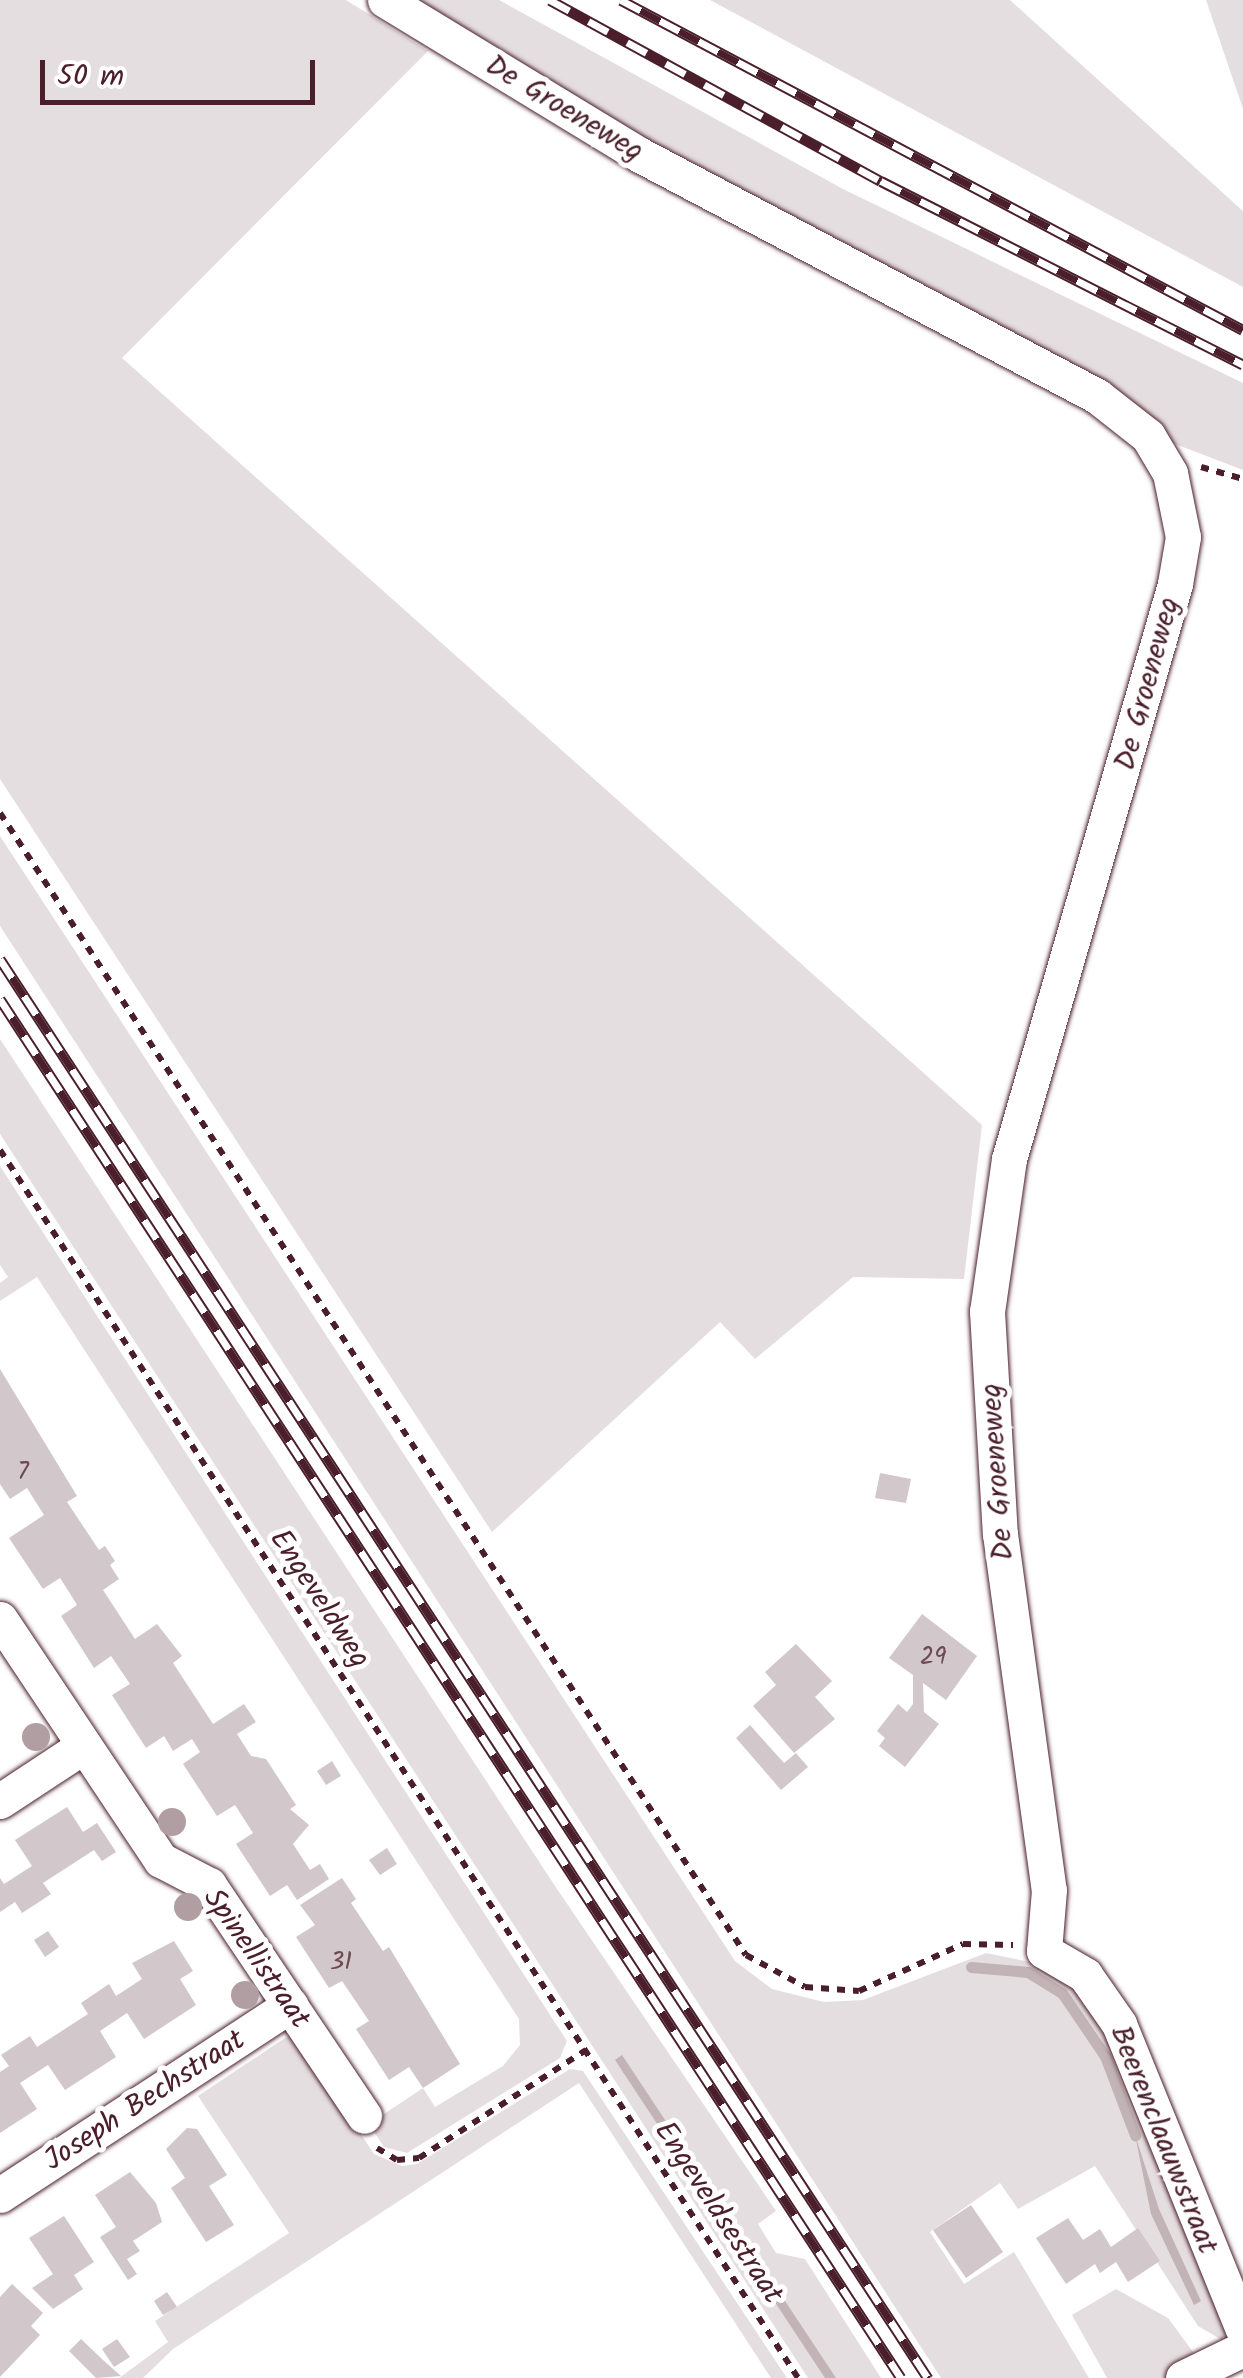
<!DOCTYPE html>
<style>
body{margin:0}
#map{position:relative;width:1243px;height:2378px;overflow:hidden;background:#fff;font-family:Kalam,sans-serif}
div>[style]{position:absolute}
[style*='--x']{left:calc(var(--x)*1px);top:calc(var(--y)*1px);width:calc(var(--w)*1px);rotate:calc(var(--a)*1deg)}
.green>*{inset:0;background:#e5dee0}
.water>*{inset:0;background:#c1b3b6}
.stream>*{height:11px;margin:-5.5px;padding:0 5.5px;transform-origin:5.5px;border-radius:5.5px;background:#c1b3b6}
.building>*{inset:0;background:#d2c7cb}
.path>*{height:6px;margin-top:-3px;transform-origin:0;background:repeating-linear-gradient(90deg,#4a1f2b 0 8px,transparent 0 16px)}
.roads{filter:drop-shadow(0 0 2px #4a1f2b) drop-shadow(0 0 2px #4a1f2b)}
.minor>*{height:35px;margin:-17.5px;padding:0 17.5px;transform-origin:17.5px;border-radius:17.5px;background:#fff}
.rail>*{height:11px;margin-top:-5.5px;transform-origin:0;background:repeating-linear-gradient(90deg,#fff 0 22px,#4a1f2b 0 44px);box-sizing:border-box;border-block:2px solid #4a1f2b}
.trees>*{width:28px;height:28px;margin:-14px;border-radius:50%;background:#b19ea3}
span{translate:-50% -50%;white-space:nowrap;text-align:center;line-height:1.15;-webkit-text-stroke:10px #fff;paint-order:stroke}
.number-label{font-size:25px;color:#6c4953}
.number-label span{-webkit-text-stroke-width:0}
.street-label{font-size:30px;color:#4a1f2b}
.scale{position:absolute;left:40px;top:60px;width:275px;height:45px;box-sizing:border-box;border:5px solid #4a1f2b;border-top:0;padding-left:12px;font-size:30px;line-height:35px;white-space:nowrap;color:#4a1f2b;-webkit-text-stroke:8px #fff;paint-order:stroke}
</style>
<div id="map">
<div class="green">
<i style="clip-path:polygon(0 0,346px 0,428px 51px,122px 358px,982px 1125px,964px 1279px,853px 1277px,755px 1359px,720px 1322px,492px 1532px,0 779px)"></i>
<i style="clip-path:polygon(402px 0,499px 0,843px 189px,1243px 383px,1243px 470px,1170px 442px,648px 149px)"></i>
<i style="clip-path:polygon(710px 0,1010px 0,1243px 211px,1243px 287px)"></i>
<i style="clip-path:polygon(1206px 0,1243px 0,1243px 109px)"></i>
<i style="clip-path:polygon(0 836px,735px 1961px,772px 1989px,824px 2002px,863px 2000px,986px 1953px,1049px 1966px,1091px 2002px,1228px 2327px,1222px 2340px,1198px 2326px,1095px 2166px,1018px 2209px,1000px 2183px,930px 2232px,964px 2284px,1014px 2252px,1089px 2378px,941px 2378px,0 926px)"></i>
<i style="clip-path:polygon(0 1039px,557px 1889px,776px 2211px,758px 2224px,776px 2253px,805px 2259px,881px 2378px,808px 2378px,0 1134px)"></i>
<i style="clip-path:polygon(0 1166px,567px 2041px,560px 2058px,407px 2153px,384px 2147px,369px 2124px,423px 2088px,435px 2107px,503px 2066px,520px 2045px,519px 2019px,37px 1277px,0 1301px,0 1283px,8px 1277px,0 1265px)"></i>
<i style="clip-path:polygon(294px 2032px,374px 2154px,402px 2166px,417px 2164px,570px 2069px,583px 2071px,787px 2378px,771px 2378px,579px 2083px,173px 2349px,143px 2378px,119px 2378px,168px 2342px,155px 2321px,289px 2233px,198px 2096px)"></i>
<i style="clip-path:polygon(1116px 2289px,1168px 2318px,1199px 2360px,1166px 2378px,1107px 2378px,1072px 2315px)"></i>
</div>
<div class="water">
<i style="clip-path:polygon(622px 2055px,836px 2378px,825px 2378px,615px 2060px)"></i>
<i style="clip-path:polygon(1135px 2135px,1159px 2209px,1201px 2301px,1194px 2305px,1151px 2214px)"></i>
</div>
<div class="stream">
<i style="--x:971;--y:1967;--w:57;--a:5"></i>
<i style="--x:1028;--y:1972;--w:40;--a:32"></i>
<i style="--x:1062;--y:1993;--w:76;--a:55.7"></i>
<i style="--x:1105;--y:2056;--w:85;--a:69.2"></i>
</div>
<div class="building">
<i style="clip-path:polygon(0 1369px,77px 1496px,67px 1502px,99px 1550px,105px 1546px,115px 1561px,110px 1565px,119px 1579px,103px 1590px,135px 1639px,157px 1624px,182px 1656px,173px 1663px,213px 1724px,244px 1704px,256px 1722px,237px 1734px,251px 1756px,266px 1759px,296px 1805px,290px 1809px,309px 1825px,293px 1844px,310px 1870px,320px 1864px,329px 1879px,297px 1900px,287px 1885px,270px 1896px,236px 1844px,253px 1833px,235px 1805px,217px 1816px,183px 1764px,200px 1752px,192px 1739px,173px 1751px,164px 1736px,146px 1748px,112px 1695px,130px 1684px,111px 1656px,94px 1668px,61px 1616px,77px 1605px,69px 1592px,60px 1578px,43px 1589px,9px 1538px,44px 1515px,27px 1488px,10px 1499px,0 1484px)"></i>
<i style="clip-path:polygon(880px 1473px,911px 1479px,906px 1503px,875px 1498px)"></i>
<i style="clip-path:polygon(922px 1614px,977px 1656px,946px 1700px,923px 1683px,924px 1712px,939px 1724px,905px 1767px,879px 1746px,885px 1738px,877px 1731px,898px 1704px,907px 1712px,913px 1704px,913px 1675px,889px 1658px)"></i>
<i style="clip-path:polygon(796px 1644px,832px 1681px,815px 1697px,835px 1719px,794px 1753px,753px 1706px,776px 1685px,765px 1672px)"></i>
<i style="clip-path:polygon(750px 1725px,784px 1763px,796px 1753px,808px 1767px,781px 1790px,736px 1738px)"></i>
<i style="clip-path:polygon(332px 1761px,341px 1776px,326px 1785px,317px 1771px)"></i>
<i style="clip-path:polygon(67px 1807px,83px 1832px,97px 1823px,116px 1852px,102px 1861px,94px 1850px,43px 1883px,51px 1894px,36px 1904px,22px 1913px,15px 1902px,0 1912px,0 1878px,4px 1884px,32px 1866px,15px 1840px)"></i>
<i style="clip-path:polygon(387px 1848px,397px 1864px,380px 1875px,369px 1860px)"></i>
<i style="clip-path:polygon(342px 1878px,356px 1899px,351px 1903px,383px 1951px,389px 1947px,460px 2064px,423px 2088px,409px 2067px,389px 2080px,356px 2029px,369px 2021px,342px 1981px,329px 1988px,296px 1937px,315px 1925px,300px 1905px)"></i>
<i style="clip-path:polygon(48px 1931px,59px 1947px,45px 1957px,34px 1940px)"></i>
<i style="clip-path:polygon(174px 1941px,193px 1971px,180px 1979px,196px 2005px,144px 2039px,127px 2013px,100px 2031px,116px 2057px,65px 2090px,48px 2065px,20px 2083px,37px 2109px,0 2133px,0 2072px,9px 2066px,1px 2055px,30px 2036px,37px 2047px,88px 2014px,81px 2003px,109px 1984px,116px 1996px,142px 1979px,132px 1963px)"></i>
<i style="clip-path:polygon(187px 2128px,197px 2129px,227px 2175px,209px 2186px,234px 2225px,206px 2242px,171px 2188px,185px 2178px,166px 2149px)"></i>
<i style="clip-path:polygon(130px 2172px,156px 2203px,162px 2222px,133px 2241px,140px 2251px,127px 2259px,137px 2274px,128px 2280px,100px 2237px,116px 2227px,95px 2195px)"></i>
<i style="clip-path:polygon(971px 2205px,1003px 2252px,966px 2278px,933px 2230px)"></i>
<i style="clip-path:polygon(64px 2216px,94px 2262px,74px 2275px,83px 2289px,53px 2309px,32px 2288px,53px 2274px,29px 2238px)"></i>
<i style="clip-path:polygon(1068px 2218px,1083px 2240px,1100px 2229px,1111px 2247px,1138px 2228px,1160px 2261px,1128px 2282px,1116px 2262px,1100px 2273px,1095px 2264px,1066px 2284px,1036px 2238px)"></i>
<i style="clip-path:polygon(12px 2284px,43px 2313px,31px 2326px,40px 2335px,0 2377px,0 2297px)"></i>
<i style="clip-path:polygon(167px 2292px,177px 2307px,163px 2315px,154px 2301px)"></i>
<i style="clip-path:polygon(81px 2339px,103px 2360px,121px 2376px,96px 2378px,69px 2351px)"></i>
<i style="clip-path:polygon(117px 2339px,130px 2357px,114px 2367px,102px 2349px)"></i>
</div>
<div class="path">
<i style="--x:1201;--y:467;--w:44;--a:15.9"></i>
<i style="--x:0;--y:813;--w:1364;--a:56.85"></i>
<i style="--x:746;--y:1955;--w:67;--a:28.5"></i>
<i style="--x:805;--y:1987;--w:54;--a:4.2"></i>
<i style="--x:859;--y:1991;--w:114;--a:-24.3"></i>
<i style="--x:963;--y:1944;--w:50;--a:1.1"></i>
<i style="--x:0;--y:1150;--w:1465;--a:56.98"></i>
<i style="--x:377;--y:2148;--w:23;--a:31"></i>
<i style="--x:397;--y:2160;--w:22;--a:-5"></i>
<i style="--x:419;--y:2158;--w:199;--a:-32.9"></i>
</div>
<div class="roads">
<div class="minor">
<i style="--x:385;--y:0;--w:298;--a:31.3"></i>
<i style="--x:640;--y:155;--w:517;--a:27.81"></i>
<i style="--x:1097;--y:396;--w:65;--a:38.1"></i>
<i style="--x:1148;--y:436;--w:43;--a:59.3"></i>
<i style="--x:1170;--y:473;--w:65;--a:78.5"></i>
<i style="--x:1183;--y:537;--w:48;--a:99.7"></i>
<i style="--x:1175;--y:584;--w:598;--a:106.1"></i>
<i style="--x:1009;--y:1159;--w:154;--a:98.2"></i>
<i style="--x:987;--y:1311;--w:223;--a:86.7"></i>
<i style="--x:1000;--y:1534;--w:359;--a:82.2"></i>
<i style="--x:1049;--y:1890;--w:61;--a:94.7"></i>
<i style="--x:1044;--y:1951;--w:48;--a:30.3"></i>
<i style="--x:1085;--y:1975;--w:60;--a:55.2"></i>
<i style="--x:1119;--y:2024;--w:329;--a:67.9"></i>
<i style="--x:0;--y:1619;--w:290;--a:56.3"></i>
<i style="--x:161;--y:1860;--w:54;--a:27.5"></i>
<i style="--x:209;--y:1885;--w:278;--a:56.1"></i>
<i style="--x:0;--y:1801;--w:98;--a:-33.4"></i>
<i style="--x:0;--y:2195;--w:347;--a:-33.2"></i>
<i style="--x:1183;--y:2378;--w:67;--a:-25.8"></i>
</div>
</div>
<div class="rail">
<i style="--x:550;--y:0;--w:377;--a:28.7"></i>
<i style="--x:881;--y:181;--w:406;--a:26.9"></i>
<i style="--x:621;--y:0;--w:704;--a:27.95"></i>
<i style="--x:0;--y:959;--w:1696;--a:56.82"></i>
<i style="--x:0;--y:999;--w:1647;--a:56.84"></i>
</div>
<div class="trees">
<i style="left:36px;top:1737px"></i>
<i style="left:172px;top:1822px"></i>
<i style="left:188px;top:1907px"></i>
<i style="left:245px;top:1995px"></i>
</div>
<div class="number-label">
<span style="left:23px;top:1472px">7</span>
<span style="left:933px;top:1657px">29</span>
<span style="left:341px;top:1962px">31</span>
</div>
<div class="street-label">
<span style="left:564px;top:109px;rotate:31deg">De Groeneweg</span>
<span style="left:1148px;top:684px;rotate:-75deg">De Groeneweg</span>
<span style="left:998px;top:1472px;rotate:-94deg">De Groeneweg</span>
<span style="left:319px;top:1599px;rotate:57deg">Engeveldweg</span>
<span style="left:256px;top:1959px;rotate:55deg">Spinellistraat</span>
<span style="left:145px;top:2101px;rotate:-33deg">Joseph Bechstraat</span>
<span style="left:1163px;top:2140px;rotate:68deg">Beerenclaauwstraat</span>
<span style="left:718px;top:2213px;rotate:57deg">Engeveldsestraat</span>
</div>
<div class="scale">50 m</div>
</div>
